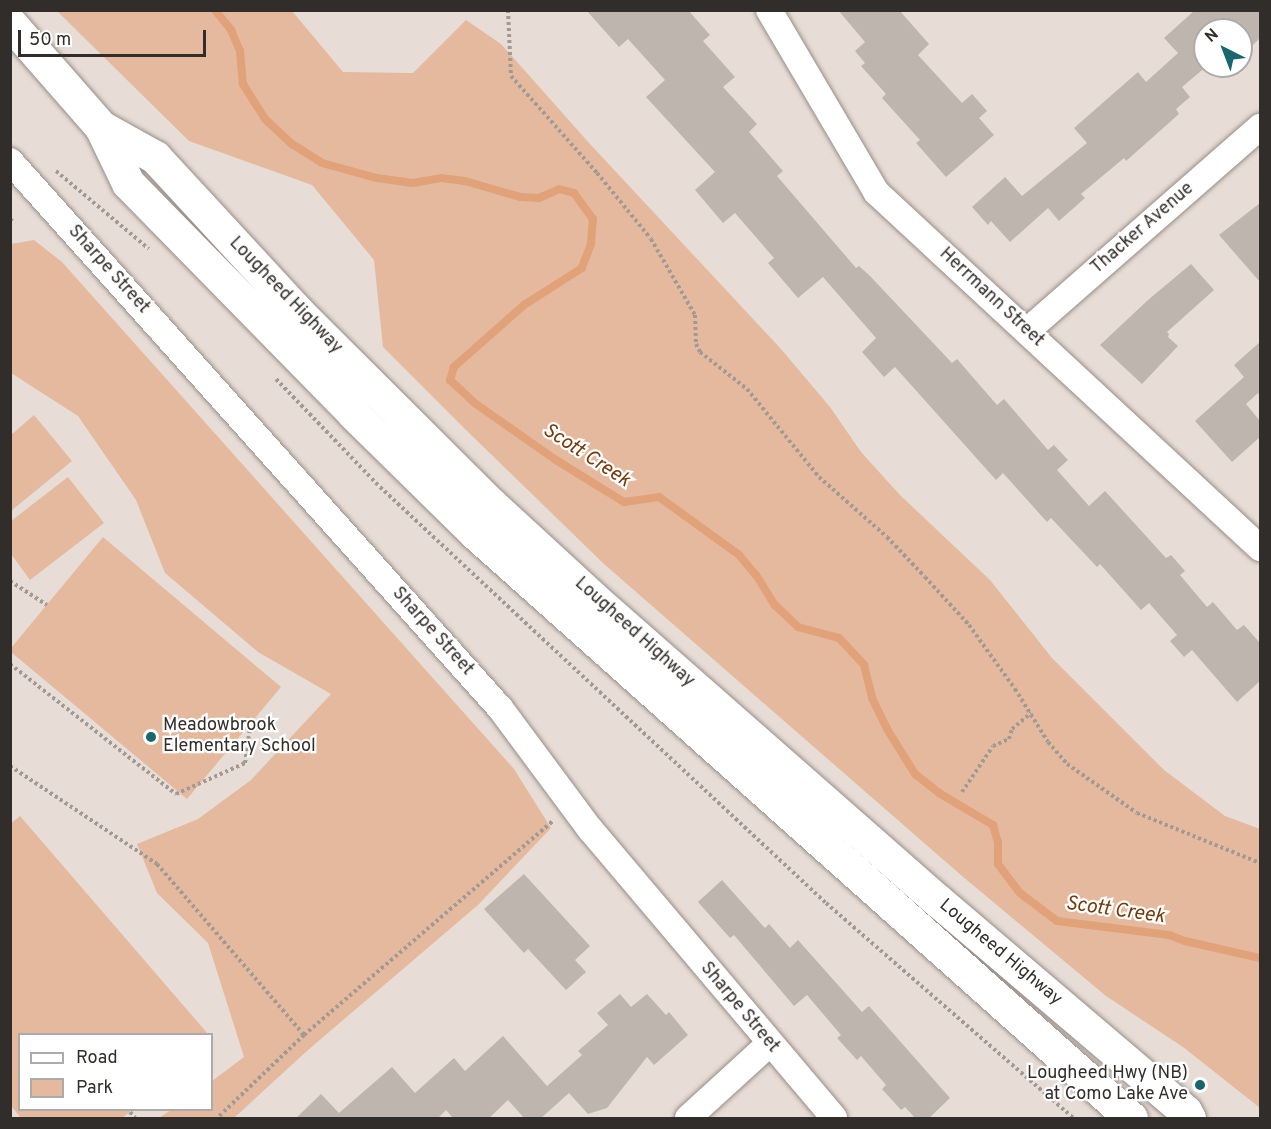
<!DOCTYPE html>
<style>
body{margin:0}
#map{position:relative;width:1271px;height:1129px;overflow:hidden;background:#e7ddd6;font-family:Overpass,sans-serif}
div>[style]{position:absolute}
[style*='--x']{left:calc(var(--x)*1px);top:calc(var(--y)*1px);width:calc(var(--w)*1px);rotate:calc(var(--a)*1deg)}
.green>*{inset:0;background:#e5b99e}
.stream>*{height:8px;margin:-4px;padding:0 4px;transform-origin:4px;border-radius:4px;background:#e1a279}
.building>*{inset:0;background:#bfb5af}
.path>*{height:4px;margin-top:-2px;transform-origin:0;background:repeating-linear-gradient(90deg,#a09994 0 3px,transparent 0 6px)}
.roads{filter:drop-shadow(0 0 2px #978d87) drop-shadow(0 0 2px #978d87)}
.minor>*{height:26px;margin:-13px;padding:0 13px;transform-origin:13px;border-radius:13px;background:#fff}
.primary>*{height:33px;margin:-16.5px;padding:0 16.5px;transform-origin:16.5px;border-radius:16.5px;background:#fff}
.dots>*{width:16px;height:16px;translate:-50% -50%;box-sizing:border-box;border:3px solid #fff;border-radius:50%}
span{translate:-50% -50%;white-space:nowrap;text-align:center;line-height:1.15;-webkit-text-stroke:4.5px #fff;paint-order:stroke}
.street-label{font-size:18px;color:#312d2b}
.poi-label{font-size:18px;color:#312d2b}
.left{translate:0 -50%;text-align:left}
.right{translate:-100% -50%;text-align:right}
.water-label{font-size:20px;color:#743a0a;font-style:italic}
.frame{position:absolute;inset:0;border:12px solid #312d2b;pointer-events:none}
.legend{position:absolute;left:18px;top:1033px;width:195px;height:78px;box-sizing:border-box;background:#fff;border:2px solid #adabaa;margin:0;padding:8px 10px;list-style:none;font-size:18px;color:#312d2b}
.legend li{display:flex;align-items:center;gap:12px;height:30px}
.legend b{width:30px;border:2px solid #adabaa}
.north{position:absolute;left:1193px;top:18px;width:60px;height:60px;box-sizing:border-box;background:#fff;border:2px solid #adabaa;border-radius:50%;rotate:318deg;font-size:16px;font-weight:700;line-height:24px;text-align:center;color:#312d2b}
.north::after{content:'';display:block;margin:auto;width:21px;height:27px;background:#19666d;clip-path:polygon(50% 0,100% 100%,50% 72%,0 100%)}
.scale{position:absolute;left:18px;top:30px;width:188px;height:27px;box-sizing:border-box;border:3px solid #312d2b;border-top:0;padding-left:8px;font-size:18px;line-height:21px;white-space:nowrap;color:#312d2b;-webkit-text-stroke:4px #fff;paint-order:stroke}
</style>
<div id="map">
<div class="green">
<i style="clip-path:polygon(57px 11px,292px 11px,343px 72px,413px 73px,466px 20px,501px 44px,590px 144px,781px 349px,830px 407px,861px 452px,900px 495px,990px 580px,1052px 658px,1164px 770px,1225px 816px,1260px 829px,1260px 1108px,1183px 1047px,1106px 996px,962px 876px,604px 564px,463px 427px,383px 347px,374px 260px,312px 185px,189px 141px)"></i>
<i style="clip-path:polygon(34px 240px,62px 262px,514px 769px,551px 828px,478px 905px,308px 1050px,234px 1118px,159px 1118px,171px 1110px,212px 1110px,212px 1081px,244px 1057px,208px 943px,157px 893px,137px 844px,198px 819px,251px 780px,331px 694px,258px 652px,165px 573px,136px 500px,78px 416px,11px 373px,11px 244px)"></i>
<i style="clip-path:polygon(34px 415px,72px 461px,11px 511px,11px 435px)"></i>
<i style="clip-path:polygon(68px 477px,104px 523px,30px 580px,11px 554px,11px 521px)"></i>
<i style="clip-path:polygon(103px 537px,281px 687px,187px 799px,11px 652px,11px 648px)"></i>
<i style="clip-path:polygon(20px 816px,208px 1034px,20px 1034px,20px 1110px,132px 1110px,122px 1118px,21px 1118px,11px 1106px,10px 824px)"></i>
</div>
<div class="stream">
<i style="--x:215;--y:10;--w:26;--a:51"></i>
<i style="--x:231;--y:30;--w:23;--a:67"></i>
<i style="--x:240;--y:51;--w:33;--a:85"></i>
<i style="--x:243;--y:84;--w:41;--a:57.8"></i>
<i style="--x:265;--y:119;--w:37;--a:43"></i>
<i style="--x:292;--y:144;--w:36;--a:32"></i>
<i style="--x:322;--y:163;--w:57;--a:15.3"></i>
<i style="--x:377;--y:178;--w:36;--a:8"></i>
<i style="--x:413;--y:183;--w:28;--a:-10"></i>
<i style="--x:441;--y:178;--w:24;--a:7"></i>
<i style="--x:465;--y:181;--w:57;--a:16.2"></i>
<i style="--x:520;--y:197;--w:19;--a:3"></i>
<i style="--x:539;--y:198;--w:22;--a:-24"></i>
<i style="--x:559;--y:189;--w:16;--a:15"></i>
<i style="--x:574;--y:193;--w:32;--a:54"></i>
<i style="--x:593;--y:219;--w:25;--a:95"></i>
<i style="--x:591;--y:244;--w:26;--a:111"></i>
<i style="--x:582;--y:268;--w:69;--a:147.5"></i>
<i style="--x:524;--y:305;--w:94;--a:138.5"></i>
<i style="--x:454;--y:367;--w:14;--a:107"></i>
<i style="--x:450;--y:380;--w:35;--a:43"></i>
<i style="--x:476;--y:404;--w:98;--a:35"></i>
<i style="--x:556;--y:460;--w:80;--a:31.7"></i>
<i style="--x:624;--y:502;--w:35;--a:-8"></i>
<i style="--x:659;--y:497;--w:99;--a:35.9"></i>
<i style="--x:739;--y:555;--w:26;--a:50"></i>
<i style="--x:756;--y:575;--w:36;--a:58"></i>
<i style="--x:775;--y:605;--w:32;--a:44"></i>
<i style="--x:798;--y:627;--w:42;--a:15"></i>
<i style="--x:839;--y:638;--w:37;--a:47"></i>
<i style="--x:864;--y:665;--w:34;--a:76"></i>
<i style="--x:872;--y:698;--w:34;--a:64"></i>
<i style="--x:887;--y:729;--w:53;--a:58.1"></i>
<i style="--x:915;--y:774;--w:31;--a:38"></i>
<i style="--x:939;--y:793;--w:63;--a:30.7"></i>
<i style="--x:993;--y:825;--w:18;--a:74"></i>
<i style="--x:998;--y:842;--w:22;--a:90"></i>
<i style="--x:998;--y:864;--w:36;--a:53"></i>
<i style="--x:1020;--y:893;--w:46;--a:37.1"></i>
<i style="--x:1057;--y:921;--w:113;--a:7.1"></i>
<i style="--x:1169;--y:935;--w:17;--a:21"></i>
<i style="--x:1185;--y:941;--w:77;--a:12.8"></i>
</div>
<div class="building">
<i style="clip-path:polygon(586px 10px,688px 10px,710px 35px,703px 41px,735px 77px,723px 87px,757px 124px,749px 132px,783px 171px,777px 176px,856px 268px,859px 266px,870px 276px,952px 363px,957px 359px,997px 405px,1004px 399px,1048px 450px,1054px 445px,1068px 460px,1057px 470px,1089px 506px,1105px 491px,1166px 558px,1171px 555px,1185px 571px,1180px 575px,1207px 607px,1213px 602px,1237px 630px,1244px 625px,1260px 643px,1260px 681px,1237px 702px,1192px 650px,1184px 657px,1170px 641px,1177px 635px,1149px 603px,1141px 610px,1100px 564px,1097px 567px,1051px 518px,1047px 522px,1003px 473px,996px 480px,895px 367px,884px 377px,862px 352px,876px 338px,823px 277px,798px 298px,768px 263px,774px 258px,735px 213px,723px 223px,695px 190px,715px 172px,646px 97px,665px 80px,628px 39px,619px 47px)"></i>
<i style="clip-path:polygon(838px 10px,899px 10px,929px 44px,918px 55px,962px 103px,972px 94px,987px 111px,979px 118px,994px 135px,946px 177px,916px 143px,920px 140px,882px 98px,886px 94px,861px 66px,865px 63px,855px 51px,865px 42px)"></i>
<i style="clip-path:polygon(1195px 10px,1260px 10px,1260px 38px,1241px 57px,1241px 30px,1205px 30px,1207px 66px,1182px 87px,1190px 97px,1176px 109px,1179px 114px,1126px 161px,1124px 158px,1081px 194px,1085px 198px,1059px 221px,1048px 208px,1010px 242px,991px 221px,988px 225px,972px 207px,1005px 177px,1022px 196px,1087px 143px,1074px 128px,1138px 72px,1146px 82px,1178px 53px,1164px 38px)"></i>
<i style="clip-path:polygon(1260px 203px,1260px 282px,1219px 235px)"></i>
<i style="clip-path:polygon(1191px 264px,1214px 290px,1167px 332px,1169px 334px,1168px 337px,1178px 346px,1142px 384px,1100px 345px,1148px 300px)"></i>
<i style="clip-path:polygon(1260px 342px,1260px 396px,1258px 393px,1246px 404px,1260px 421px,1260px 437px,1232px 462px,1195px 421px,1244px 377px,1234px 365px)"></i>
<i style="clip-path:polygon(524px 874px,590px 946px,575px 960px,586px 972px,566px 990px,528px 949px,524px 953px,484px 909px)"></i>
<i style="clip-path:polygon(722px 880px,765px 928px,769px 924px,790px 948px,798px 940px,862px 1012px,869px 1006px,950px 1098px,928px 1119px,916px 1119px,905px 1107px,901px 1110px,882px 1089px,886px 1085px,861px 1056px,857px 1060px,837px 1038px,841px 1035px,807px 995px,794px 1006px,734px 935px,730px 938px,698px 902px)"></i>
<i style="clip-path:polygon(620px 994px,631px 1007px,647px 994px,666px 1015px,669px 1012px,688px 1035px,654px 1065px,647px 1057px,607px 1108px,588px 1114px,569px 1093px,540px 1119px,525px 1119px,508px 1100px,488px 1119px,454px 1119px,446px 1110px,437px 1119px,295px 1119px,321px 1094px,339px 1113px,392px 1067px,415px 1093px,454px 1058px,465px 1071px,503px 1036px,547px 1086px,582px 1055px,578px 1051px,608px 1025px,597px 1013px)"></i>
</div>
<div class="path">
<i style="--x:508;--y:10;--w:66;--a:87.4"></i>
<i style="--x:511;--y:76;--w:130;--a:48.4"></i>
<i style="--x:597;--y:173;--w:85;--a:50.7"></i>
<i style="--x:651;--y:239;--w:88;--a:59.9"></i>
<i style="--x:695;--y:315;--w:29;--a:88"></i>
<i style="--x:696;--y:344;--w:9;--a:63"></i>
<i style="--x:700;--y:352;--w:60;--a:38.2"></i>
<i style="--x:747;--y:389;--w:114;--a:50.7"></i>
<i style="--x:819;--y:477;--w:91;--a:41.4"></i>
<i style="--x:887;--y:537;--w:55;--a:46.5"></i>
<i style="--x:925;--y:577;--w:65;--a:47.5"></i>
<i style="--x:969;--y:625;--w:79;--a:54.3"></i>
<i style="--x:1015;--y:689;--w:62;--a:58.1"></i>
<i style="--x:1048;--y:742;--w:29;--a:49"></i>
<i style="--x:1067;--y:764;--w:85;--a:35"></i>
<i style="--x:1137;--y:813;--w:133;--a:22.1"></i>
<i style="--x:56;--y:171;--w:121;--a:40"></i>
<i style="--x:10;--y:219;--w:6;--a:45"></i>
<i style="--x:276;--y:379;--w:150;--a:46.1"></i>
<i style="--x:380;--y:487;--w:610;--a:43.01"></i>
<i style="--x:826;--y:903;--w:327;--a:41"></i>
<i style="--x:10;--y:581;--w:44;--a:33"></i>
<i style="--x:10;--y:664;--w:211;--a:38.1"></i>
<i style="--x:176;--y:794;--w:76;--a:-24.2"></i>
<i style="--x:245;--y:763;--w:41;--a:-81.7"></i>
<i style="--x:10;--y:766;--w:177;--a:33.7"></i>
<i style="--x:157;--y:864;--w:225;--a:49.3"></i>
<i style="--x:304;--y:1035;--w:120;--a:136.3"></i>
<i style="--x:962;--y:792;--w:55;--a:-56"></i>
<i style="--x:993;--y:746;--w:17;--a:-24"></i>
<i style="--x:1009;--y:739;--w:10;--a:-73"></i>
<i style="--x:1012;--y:729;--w:25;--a:-40"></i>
<i style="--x:304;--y:1035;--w:328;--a:-40.7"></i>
<i style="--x:130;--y:1112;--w:8;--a:50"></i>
</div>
<div class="roads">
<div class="minor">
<i style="--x:769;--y:10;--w:211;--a:59.5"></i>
<i style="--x:876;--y:192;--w:524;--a:42.83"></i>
<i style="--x:10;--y:161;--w:734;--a:48.15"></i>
<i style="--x:500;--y:708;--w:151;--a:53.4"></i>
<i style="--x:590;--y:829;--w:378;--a:49.8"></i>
<i style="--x:1027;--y:331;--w:310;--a:-41.2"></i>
<i style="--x:688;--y:1118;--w:110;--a:-42.4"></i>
</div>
<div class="primary">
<i style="--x:10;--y:23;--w:138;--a:48.8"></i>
<i style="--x:101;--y:127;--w:62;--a:64.3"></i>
<i style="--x:128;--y:183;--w:323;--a:45.6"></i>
<i style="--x:354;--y:414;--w:170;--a:44.5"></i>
<i style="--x:475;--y:533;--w:879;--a:41.73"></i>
<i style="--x:101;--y:127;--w:62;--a:29.1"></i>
<i style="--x:155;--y:157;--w:212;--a:47.3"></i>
<i style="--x:299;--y:313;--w:272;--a:44.9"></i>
<i style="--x:492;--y:505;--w:137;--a:42.6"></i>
<i style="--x:593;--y:598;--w:458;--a:41.3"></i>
<i style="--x:937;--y:900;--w:326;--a:40.4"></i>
<i style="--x:1185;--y:1111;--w:8;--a:60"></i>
</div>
</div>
<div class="dots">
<i style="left:151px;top:737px;background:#19666d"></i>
<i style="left:1200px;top:1085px;background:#19666d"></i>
</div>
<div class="street-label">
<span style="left:1143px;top:229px;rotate:-41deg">Thacker Avenue</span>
<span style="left:108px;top:270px;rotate:48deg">Sharpe Street</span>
<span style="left:285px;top:296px;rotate:46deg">Lougheed Highway</span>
<span style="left:991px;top:298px;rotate:43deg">Herrmann Street</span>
<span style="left:432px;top:632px;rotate:48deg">Sharpe Street</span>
<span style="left:634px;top:633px;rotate:42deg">Lougheed Highway</span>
<span style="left:1000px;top:953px;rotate:40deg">Lougheed Highway</span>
<span style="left:739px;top:1008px;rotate:50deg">Sharpe Street</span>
</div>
<div class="poi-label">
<span class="left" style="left:163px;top:737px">Meadowbrook<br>Elementary School</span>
<span class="right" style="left:1188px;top:1085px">Lougheed Hwy (NB)<br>at Como Lake Ave</span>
</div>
<div class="water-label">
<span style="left:586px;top:456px;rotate:33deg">Scott Creek</span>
<span style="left:1115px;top:911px;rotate:8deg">Scott Creek</span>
</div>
<div class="frame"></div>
<ul class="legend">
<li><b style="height:8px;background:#fff"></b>Road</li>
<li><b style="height:16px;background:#e5b99e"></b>Park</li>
</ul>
<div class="north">N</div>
<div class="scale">50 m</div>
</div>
